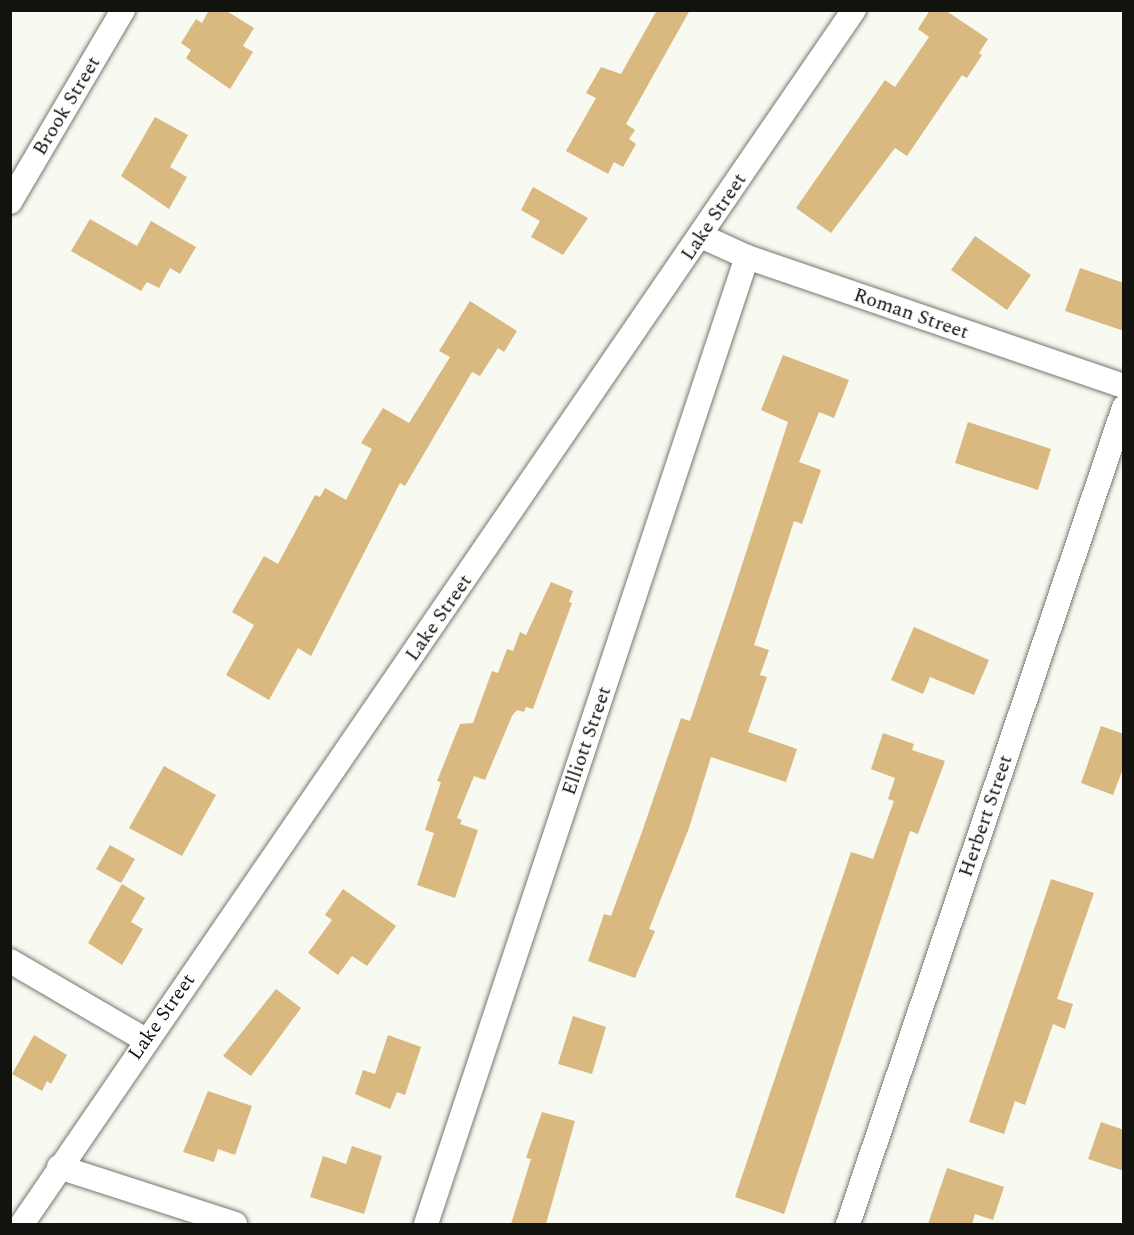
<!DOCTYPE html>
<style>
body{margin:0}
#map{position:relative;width:1134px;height:1235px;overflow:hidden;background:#f8f9f0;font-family:Spectral,serif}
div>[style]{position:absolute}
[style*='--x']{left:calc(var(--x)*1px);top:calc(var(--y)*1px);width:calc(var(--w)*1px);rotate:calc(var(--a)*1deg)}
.building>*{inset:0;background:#d9b97f}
.roads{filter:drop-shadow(0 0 2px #767770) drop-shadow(0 0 2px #767770)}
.street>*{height:24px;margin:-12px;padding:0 12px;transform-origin:12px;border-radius:12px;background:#fff}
span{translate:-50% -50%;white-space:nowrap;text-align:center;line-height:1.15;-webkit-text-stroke:4.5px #fff;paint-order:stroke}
.street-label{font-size:20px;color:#12120f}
.frame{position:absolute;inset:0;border:12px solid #12120f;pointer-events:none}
</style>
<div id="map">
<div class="building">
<i style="clip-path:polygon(209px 10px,225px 10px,254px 28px,243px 46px,253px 52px,230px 89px,191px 62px,186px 58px,191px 50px,181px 43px,196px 19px,202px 23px)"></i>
<i style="clip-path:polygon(657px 10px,690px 10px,626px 124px,635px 130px,629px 139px,636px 144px,623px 167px,614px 162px,608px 174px,566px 151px,596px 98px,586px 93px,601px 67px,621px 74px)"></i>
<i style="clip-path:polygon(930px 10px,945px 10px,988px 39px,979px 53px,982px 55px,967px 78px,962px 75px,907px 156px,895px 148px,831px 233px,796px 208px,885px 80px,895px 87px,929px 37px,918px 29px)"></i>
<i style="clip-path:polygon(155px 117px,188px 135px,170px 167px,187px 177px,169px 209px,121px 176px)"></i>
<i style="clip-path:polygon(533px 187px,588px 218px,563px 255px,531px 237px,540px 221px,521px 210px)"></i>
<i style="clip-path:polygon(90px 219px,137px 246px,151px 221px,196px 247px,180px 274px,170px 268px,159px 288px,147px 282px,141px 291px,71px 251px)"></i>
<i style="clip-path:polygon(975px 236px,1031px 275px,1007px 310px,951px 270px)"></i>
<i style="clip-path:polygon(1080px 268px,1124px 283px,1124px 331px,1065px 311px)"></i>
<i style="clip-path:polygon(470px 301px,517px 331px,504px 352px,498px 348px,480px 376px,472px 372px,405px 486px,400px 483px,311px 656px,298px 648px,269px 700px,226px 675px,254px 625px,232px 612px,264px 556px,278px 564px,315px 495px,320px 497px,325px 488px,346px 500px,372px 449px,361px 443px,383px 408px,409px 423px,450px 357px,439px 351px)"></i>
<i style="clip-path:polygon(783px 355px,849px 380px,834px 418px,819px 412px,799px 462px,821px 470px,802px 524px,794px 521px,754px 645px,769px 650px,760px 675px,767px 677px,748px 732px,797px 749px,786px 782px,711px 757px,689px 828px,649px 929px,655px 931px,635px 978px,588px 961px,604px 914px,611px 916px,642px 832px,681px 718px,690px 721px,732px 596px,788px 422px,761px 410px)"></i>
<i style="clip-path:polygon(968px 422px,1051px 449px,1038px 490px,955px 463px)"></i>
<i style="clip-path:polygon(551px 582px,573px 591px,569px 602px,572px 603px,533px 709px,526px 707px,524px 712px,517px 710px,512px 716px,485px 780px,474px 776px,457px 818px,462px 820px,460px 824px,478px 830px,455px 898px,417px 885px,434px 833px,425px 830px,441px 782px,437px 781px,460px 724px,473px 723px,492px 671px,498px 673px,507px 649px,513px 651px,520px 632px,526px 635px)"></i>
<i style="clip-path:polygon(914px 627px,989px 660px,974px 695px,930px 677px,923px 694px,891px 680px)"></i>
<i style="clip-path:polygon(1101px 726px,1124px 734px,1124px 766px,1113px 795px,1081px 783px)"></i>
<i style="clip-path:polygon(883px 733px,914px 744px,912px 750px,945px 761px,918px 834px,910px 831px,784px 1214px,735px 1197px,851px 852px,873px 859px,894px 801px,888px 799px,895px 778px,871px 769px)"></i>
<i style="clip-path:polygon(164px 766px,216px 795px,182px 856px,129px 828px)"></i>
<i style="clip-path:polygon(110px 845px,135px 859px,121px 883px,96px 869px)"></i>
<i style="clip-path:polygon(1051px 879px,1094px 893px,1057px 999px,1073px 1004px,1065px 1029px,1053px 1024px,1025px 1105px,1015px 1101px,1004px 1134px,969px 1122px)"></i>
<i style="clip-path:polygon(122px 884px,145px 898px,131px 922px,143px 929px,122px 965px,88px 943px)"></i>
<i style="clip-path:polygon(343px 889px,396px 926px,367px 966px,352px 956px,338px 975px,308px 953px,332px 920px,325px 915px)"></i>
<i style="clip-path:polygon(276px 989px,301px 1008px,251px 1076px,223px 1056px)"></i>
<i style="clip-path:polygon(573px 1016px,606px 1027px,592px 1074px,558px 1064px)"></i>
<i style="clip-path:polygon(34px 1035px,67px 1055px,51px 1084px,47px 1081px,42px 1091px,12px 1074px)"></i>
<i style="clip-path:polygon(388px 1035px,421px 1047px,405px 1095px,397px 1092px,390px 1109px,355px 1094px,363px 1070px,375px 1074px)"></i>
<i style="clip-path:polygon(208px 1091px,252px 1106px,235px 1155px,218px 1149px,214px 1162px,183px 1152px)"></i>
<i style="clip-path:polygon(542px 1112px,575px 1121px,546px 1224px,511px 1224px,531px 1159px,526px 1158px)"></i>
<i style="clip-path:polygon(1101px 1122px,1124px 1130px,1124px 1171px,1088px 1159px)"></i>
<i style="clip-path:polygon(352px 1146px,382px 1156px,364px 1214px,310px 1197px,323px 1156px,346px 1164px)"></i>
<i style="clip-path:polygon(947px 1168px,1004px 1187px,993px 1220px,975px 1214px,972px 1224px,928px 1224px)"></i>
</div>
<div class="roads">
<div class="street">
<i style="--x:10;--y:202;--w:223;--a:-59.5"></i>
<i style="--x:701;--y:236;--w:51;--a:24.5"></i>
<i style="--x:747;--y:257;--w:398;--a:18.9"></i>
<i style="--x:10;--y:961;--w:157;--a:30.2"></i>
<i style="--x:59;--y:1167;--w:185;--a:17.9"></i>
<i style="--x:22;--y:1224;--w:1472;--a:-55.58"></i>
<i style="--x:426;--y:1224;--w:1019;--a:-71.64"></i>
<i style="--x:848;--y:1224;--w:862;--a:-71.33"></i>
</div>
</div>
<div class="street-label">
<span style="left:67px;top:106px;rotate:-59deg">Brook Street</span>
<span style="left:714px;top:217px;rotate:-56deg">Lake Street</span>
<span style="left:911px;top:314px;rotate:19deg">Roman Street</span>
<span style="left:439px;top:618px;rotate:-55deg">Lake Street</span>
<span style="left:587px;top:741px;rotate:-71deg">Elliott Street</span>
<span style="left:986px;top:816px;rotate:-71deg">Herbert Street</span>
<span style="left:162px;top:1017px;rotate:-55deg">Lake Street</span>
</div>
<div class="frame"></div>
</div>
